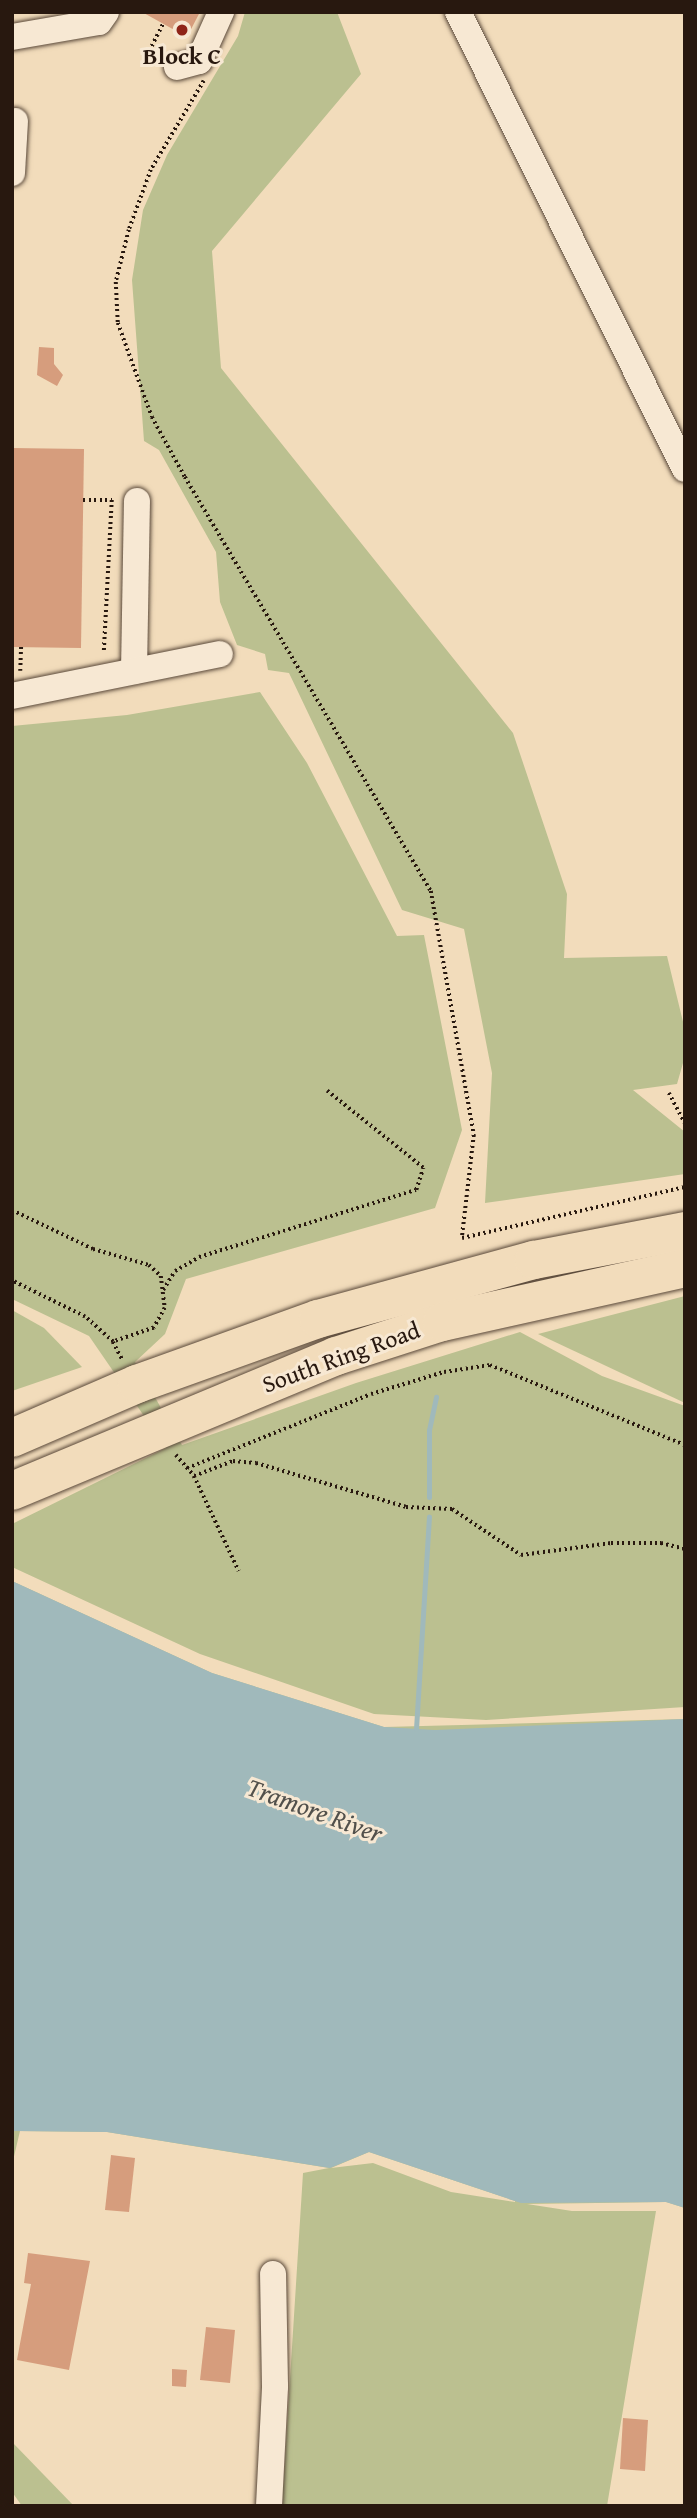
<!DOCTYPE html>
<style>
body{margin:0}
#map{position:relative;width:697px;height:2518px;overflow:hidden;background:#f2dcbb;font-family:"Gentium Book Plus",serif}
div>[style]{position:absolute}
[style*='--x']{left:calc(var(--x)*1px);top:calc(var(--y)*1px);width:calc(var(--w)*1px);rotate:calc(var(--a)*1deg)}
.green>*{inset:0;background:#bbc090}
.water>*{inset:0;background:#a0b9bb}
.stream>*{height:5px;margin:-2.5px;padding:0 2.5px;transform-origin:2.5px;border-radius:2.5px;background:#a0b9bb}
.building>*{inset:0;background:#d69d7d}
.path>*{height:3.5px;margin-top:-1.75px;transform-origin:0;background:repeating-linear-gradient(90deg,#28180f 0 2px,transparent 0 5.5px)}
.roads{filter:drop-shadow(0 0 2px #5a493a) drop-shadow(0 0 2px #5a493a)}
.minor>*{height:26px;margin:-13px;padding:0 13px;transform-origin:13px;border-radius:13px;background:#f7e8d3}
.highway>*{height:38px;margin:-19px;padding:0 19px;transform-origin:19px;border-radius:19px;background:#f2dcbb}
.dots>*{width:19px;height:19px;translate:-50% -50%;box-sizing:border-box;border:4px solid #f7e8d3;border-radius:50%}
span{translate:-50% -50%;white-space:nowrap;text-align:center;line-height:1.15;-webkit-text-stroke:6px #f7e8d3;paint-order:stroke}
.poi-label{font-size:24px;color:#28180f;font-weight:700}
.street-label{font-size:24px;color:#28180f}
.water-label{font-size:26px;color:#52504b;font-style:italic}
.frame{position:absolute;inset:0;border:14px solid #28180f;pointer-events:none}
</style>
<div id="map">
<div class="green">
<i style="clip-path:polygon(245px 12px,337px 12px,361px 74px,212px 251px,221px 368px,513px 733px,567px 894px,564px 958px,667px 956px,685px 1030px,685px 1056px,677px 1084px,633px 1090px,685px 1132px,685px 1174px,485px 1203px,492px 1073px,464px 929px,402px 910px,289px 673px,268px 670px,265px 654px,237px 645px,220px 602px,216px 552px,159px 450px,144px 441px,132px 280px,143px 210px,167px 155px,238px 36px)"></i>
<i style="clip-path:polygon(260px 692px,307px 763px,397px 936px,424px 935px,462px 1130px,435px 1208px,186px 1279px,165px 1334px,135px 1362px,182px 1445px,356px 1383px,520px 1332px,602px 1376px,685px 1406px,685px 1707px,486px 1720px,374px 1714px,200px 1654px,12px 1567px,12px 1524px,166px 1448px,89px 1336px,12px 1299px,12px 726px,127px 715px)"></i>
<i style="clip-path:polygon(685px 1296px,685px 1403px,538px 1334px)"></i>
<i style="clip-path:polygon(12px 1310px,44px 1328px,82px 1367px,12px 1391px)"></i>
<i style="clip-path:polygon(evenodd,12px 1581px,212px 1673px,384px 1727px,685px 1719px,685px 2208px,666px 2202px,527px 2204px,572px 2211px,656px 2211px,607px 2506px,282px 2506px,303px 2173px,329px 2168px,107px 2132px,20px 2131px,12px 2165px,12px 1581px,369px 2152px,515px 2201px,515px 2202px,451px 2192px,373px 2163px,331px 2168px,369px 2152px)"></i>
<i style="clip-path:polygon(12px 2442px,74px 2506px,22px 2506px,12px 2492px)"></i>
</div>
<div class="water">
<i style="clip-path:polygon(12px 1581px,212px 1673px,384px 1727px,435px 1730px,685px 1719px,685px 2208px,666px 2202px,521px 2203px,369px 2152px,330px 2168px,107px 2132px,12px 2131px)"></i>
</div>
<div class="stream">
<i style="--x:429;--y:1497;--w:67;--a:-90"></i>
<i style="--x:429;--y:1430;--w:34;--a:-78"></i>
<i style="--x:416;--y:1729;--w:213;--a:-86.5"></i>
</div>
<div class="building">
<i style="clip-path:polygon(142px 12px,200px 12px,187px 37px)"></i>
<i style="clip-path:polygon(39px 347px,54px 348px,54px 364px,63px 375px,57px 386px,37px 375px)"></i>
<i style="clip-path:polygon(12px 448px,84px 449px,81px 648px,12px 647px)"></i>
<i style="clip-path:polygon(111px 2155px,135px 2158px,129px 2212px,105px 2210px)"></i>
<i style="clip-path:polygon(28px 2253px,90px 2261px,69px 2370px,17px 2360px,31px 2284px,24px 2283px)"></i>
<i style="clip-path:polygon(206px 2327px,235px 2330px,230px 2383px,200px 2380px)"></i>
<i style="clip-path:polygon(172px 2369px,187px 2370px,186px 2387px,172px 2386px)"></i>
<i style="clip-path:polygon(623px 2418px,648px 2420px,645px 2471px,620px 2469px)"></i>
</div>
<div class="path">
<i style="--x:149;--y:51;--w:30;--a:-63"></i>
<i style="--x:204;--y:81;--w:104;--a:120.8"></i>
<i style="--x:151;--y:170;--w:64;--a:110.1"></i>
<i style="--x:129;--y:230;--w:54;--a:104"></i>
<i style="--x:116;--y:282;--w:41;--a:87.2"></i>
<i style="--x:118;--y:323;--w:100;--a:70.1"></i>
<i style="--x:152;--y:417;--w:68;--a:61.2"></i>
<i style="--x:185;--y:477;--w:482;--a:59.3"></i>
<i style="--x:431;--y:891;--w:248;--a:80"></i>
<i style="--x:474;--y:1135;--w:104;--a:96.6"></i>
<i style="--x:462;--y:1238;--w:229;--a:-12.9"></i>
<i style="--x:83;--y:500;--w:29;--a:0"></i>
<i style="--x:112;--y:500;--w:153;--a:93"></i>
<i style="--x:20;--y:671;--w:24;--a:-88"></i>
<i style="--x:669;--y:1093;--w:34;--a:62"></i>
<i style="--x:12;--y:1210;--w:90;--a:25.7"></i>
<i style="--x:93;--y:1249;--w:58;--a:15.9"></i>
<i style="--x:149;--y:1265;--w:16;--a:43"></i>
<i style="--x:161;--y:1276;--w:32;--a:83"></i>
<i style="--x:165;--y:1308;--w:23;--a:119"></i>
<i style="--x:154;--y:1328;--w:43;--a:161.1"></i>
<i style="--x:113;--y:1342;--w:38;--a:-138"></i>
<i style="--x:85;--y:1317;--w:81;--a:-153.7"></i>
<i style="--x:163;--y:1290;--w:22;--a:-58"></i>
<i style="--x:175;--y:1271;--w:28;--a:-30"></i>
<i style="--x:199;--y:1257;--w:227;--a:-17.2"></i>
<i style="--x:416;--y:1190;--w:23;--a:-72"></i>
<i style="--x:423;--y:1168;--w:123;--a:-141.3"></i>
<i style="--x:113;--y:1342;--w:19;--a:62"></i>
<i style="--x:176;--y:1455;--w:28;--a:49"></i>
<i style="--x:194;--y:1476;--w:105;--a:64.7"></i>
<i style="--x:187;--y:1468;--w:198;--a:-21.9"></i>
<i style="--x:371;--y:1394;--w:76;--a:-16.8"></i>
<i style="--x:444;--y:1372;--w:47;--a:-8.7"></i>
<i style="--x:490;--y:1365;--w:211;--a:22.3"></i>
<i style="--x:194;--y:1476;--w:42;--a:-21"></i>
<i style="--x:233;--y:1461;--w:23;--a:5"></i>
<i style="--x:256;--y:1463;--w:156;--a:16.3"></i>
<i style="--x:406;--y:1507;--w:46;--a:2.5"></i>
<i style="--x:452;--y:1509;--w:83;--a:33.7"></i>
<i style="--x:521;--y:1555;--w:91;--a:-7.6"></i>
<i style="--x:611;--y:1543;--w:50;--a:0"></i>
<i style="--x:661;--y:1543;--w:25;--a:14"></i>
</div>
<div class="roads">
<div class="minor">
<i style="--x:458;--y:12;--w:510;--a:63.59"></i>
<i style="--x:12;--y:37;--w:88;--a:-9.8"></i>
<i style="--x:99;--y:22;--w:12;--a:-55"></i>
<i style="--x:177;--y:67;--w:23;--a:-15"></i>
<i style="--x:199;--y:61;--w:54;--a:-65.8"></i>
<i style="--x:12;--y:173;--w:52;--a:-86.7"></i>
<i style="--x:134;--y:671;--w:170;--a:-89"></i>
<i style="--x:12;--y:696;--w:212;--a:-11.4"></i>
<i style="--x:269;--y:2506;--w:120;--a:-87.1"></i>
<i style="--x:275;--y:2386;--w:112;--a:-91"></i>
</div>
<div class="highway">
<i style="--x:12;--y:1438;--w:136;--a:-23.4"></i>
<i style="--x:137;--y:1384;--w:192;--a:-19.8"></i>
<i style="--x:318;--y:1319;--w:224;--a:-15.3"></i>
<i style="--x:534;--y:1260;--w:154;--a:-10.9"></i>
<i style="--x:12;--y:1491;--w:351;--a:-22.6"></i>
<i style="--x:336;--y:1356;--w:111;--a:-17.8"></i>
<i style="--x:442;--y:1322;--w:249;--a:-12.5"></i>
</div>
</div>
<div class="dots">
<i style="left:182px;top:30px;background:#8f2418"></i>
</div>
<div class="poi-label">
<span style="left:182px;top:56px">Block C</span>
</div>
<div class="street-label">
<span style="left:341px;top:1357px;rotate:-20deg">South Ring Road</span>
</div>
<div class="water-label">
<span style="left:315px;top:1810px;rotate:20deg">Tramore River</span>
</div>
<div class="frame"></div>
</div>
